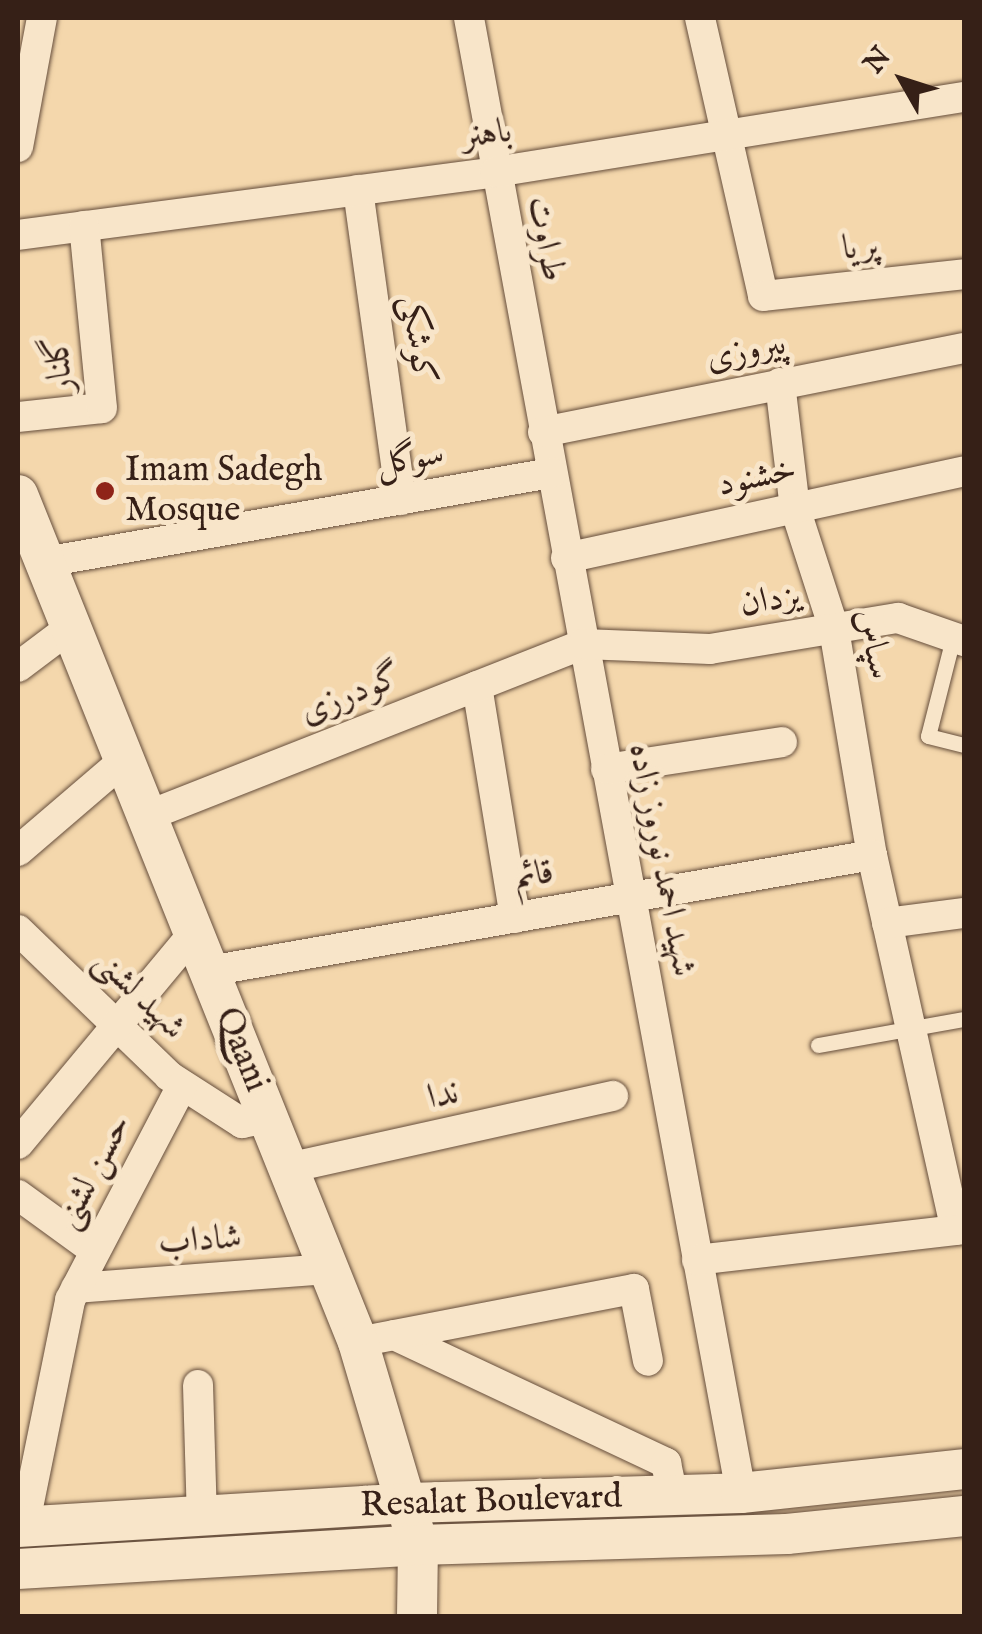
<!DOCTYPE html>
<meta charset="utf-8">
<style>
body{margin:0}
#map{position:relative;width:982px;height:1634px;overflow:hidden;background:#f4d7ac;font-family:"IM FELL English",Amiri,serif}
div>[style]{position:absolute}
[style*='--x']{left:calc(var(--x)*1px);top:calc(var(--y)*1px);width:calc(var(--w)*1px);rotate:calc(var(--a)*1deg)}
.roads{filter:drop-shadow(0 0 2px #664e3c) drop-shadow(0 0 2px #664e3c)}
.lane>*{height:15px;margin:-7.5px;padding:0 7.5px;transform-origin:7.5px;border-radius:7.5px;background:#f8e5c9}
.street>*{height:30px;margin:-15px;padding:0 15px;transform-origin:15px;border-radius:15px;background:#f8e5c9}
.secondary>*{height:40px;margin:-20px;padding:0 20px;transform-origin:20px;border-radius:20px;background:#f8e5c9}
.dots>*{width:28px;height:28px;translate:-50% -50%;box-sizing:border-box;border:5px solid #f8e5c9;border-radius:50%}
span{translate:-50% -50%;white-space:nowrap;text-align:center;line-height:1.15;-webkit-text-stroke:10px #f8e5c9;paint-order:stroke}
.street-label{font-size:35px;color:#362017}
.poi-label{font-size:35px;color:#362017}
.left{translate:0 -50%;text-align:left}
.frame{position:absolute;inset:0;border:20px solid #362017;pointer-events:none}
.north{position:absolute;left:852px;top:30px;width:100px;height:100px;-webkit-text-stroke:8px #f8e5c9;paint-order:stroke;rotate:309deg;font-size:28px;font-weight:700;line-height:40px;text-align:center;color:#362017}
.north::after{content:'';display:block;margin:auto;width:35px;height:45px;background:#362017;clip-path:polygon(50% 0,100% 100%,50% 72%,0 100%)}
</style>
<div id="map">
<div class="roads">
<div class="lane">
<i style="--x:953;--y:638;--w:101;--a:104.3"></i>
<i style="--x:928;--y:736;--w:37;--a:14"></i>
<i style="--x:818;--y:1045;--w:148;--a:-10.1"></i>
</div>
<div class="street">
<i style="--x:469;--y:18;--w:1500;--a:79.55"></i>
<i style="--x:700;--y:18;--w:285;--a:77.2"></i>
<i style="--x:763;--y:296;--w:202;--a:-6.2"></i>
<i style="--x:18;--y:147;--w:131;--a:-79.5"></i>
<i style="--x:358;--y:190;--w:313;--a:82.1"></i>
<i style="--x:18;--y:235;--w:481;--a:-7.5"></i>
<i style="--x:495;--y:172;--w:475;--a:-9.1"></i>
<i style="--x:780;--y:383;--w:126;--a:83.2"></i>
<i style="--x:795;--y:508;--w:127;--a:72.1"></i>
<i style="--x:834;--y:629;--w:229;--a:80.5"></i>
<i style="--x:872;--y:855;--w:384;--a:77.4"></i>
<i style="--x:18;--y:417;--w:84;--a:-6.1"></i>
<i style="--x:102;--y:408;--w:183;--a:-95.6"></i>
<i style="--x:543;--y:432;--w:429;--a:-11.3"></i>
<i style="--x:566;--y:558;--w:407;--a:-12.3"></i>
<i style="--x:45;--y:562;--w:514;--a:-9.98"></i>
<i style="--x:18;--y:667;--w:66;--a:-37"></i>
<i style="--x:477;--y:686;--w:235;--a:80.7"></i>
<i style="--x:606;--y:769;--w:178;--a:-8.7"></i>
<i style="--x:147;--y:816;--w:469;--a:-21.5"></i>
<i style="--x:583;--y:644;--w:127;--a:2.3"></i>
<i style="--x:710;--y:649;--w:191;--a:-9.4"></i>
<i style="--x:898;--y:618;--w:70;--a:19.2"></i>
<i style="--x:18;--y:851;--w:140;--a:-40.6"></i>
<i style="--x:887;--y:923;--w:78;--a:-7.4"></i>
<i style="--x:18;--y:930;--w:210;--a:44"></i>
<i style="--x:169;--y:1076;--w:87;--a:32.8"></i>
<i style="--x:242;--y:1123;--w:26;--a:-11"></i>
<i style="--x:209;--y:971;--w:673;--a:-9.92"></i>
<i style="--x:18;--y:1144;--w:275;--a:-50.2"></i>
<i style="--x:288;--y:1168;--w:333;--a:-12.5"></i>
<i style="--x:18;--y:1195;--w:95;--a:36"></i>
<i style="--x:697;--y:1260;--w:269;--a:-6.6"></i>
<i style="--x:76;--y:1288;--w:254;--a:-4.3"></i>
<i style="--x:394;--y:1335;--w:301;--a:25.2"></i>
<i style="--x:666;--y:1463;--w:34;--a:78"></i>
<i style="--x:358;--y:1342;--w:281;--a:-10.9"></i>
<i style="--x:634;--y:1289;--w:73;--a:79"></i>
<i style="--x:198;--y:1385;--w:132;--a:88.3"></i>
<i style="--x:24;--y:1527;--w:232;--a:-78.5"></i>
<i style="--x:70;--y:1300;--w:242;--a:-62.4"></i>
</div>
<div class="secondary">
<i style="--x:18;--y:495;--w:913;--a:68.13"></i>
<i style="--x:358;--y:1342;--w:212;--a:73.5"></i>
<i style="--x:418;--y:1545;--w:71;--a:90.8"></i>
<i style="--x:18;--y:1527;--w:391;--a:-3.5"></i>
<i style="--x:408;--y:1503;--w:333;--a:-1.7"></i>
<i style="--x:741;--y:1493;--w:224;--a:-6.1"></i>
<i style="--x:18;--y:1569;--w:401;--a:-3.4"></i>
<i style="--x:418;--y:1545;--w:369;--a:-1.7"></i>
<i style="--x:787;--y:1534;--w:178;--a:-5.8"></i>
</div>
</div>
<div class="dots">
<i style="left:105px;top:491px;background:#8f2418"></i>
</div>
<div class="street-label">
<span style="left:487px;top:135px;rotate:-8deg">باهنر</span>
<span style="left:545px;top:239px;rotate:79deg">طراوت</span>
<span style="left:860px;top:248px;rotate:-6deg">پریا</span>
<span style="left:417px;top:340px;rotate:82deg">کوشکی</span>
<span style="left:746px;top:352px;rotate:-12deg">پیروزی</span>
<span style="left:60px;top:364px;rotate:-96deg">گلنار</span>
<span style="left:410px;top:460px;rotate:-10deg">سوگل</span>
<span style="left:757px;top:478px;rotate:-12deg">خشنود</span>
<span style="left:770px;top:601px;rotate:-9deg">یزدان</span>
<span style="left:873px;top:644px;rotate:78deg">سپاس</span>
<span style="left:351px;top:695px;rotate:-22deg">گودرزی</span>
<span style="left:661px;top:860px;rotate:79deg">شهید احمد نوروز زاده</span>
<span style="left:534px;top:876px;rotate:-10deg">قائم</span>
<span style="left:139px;top:995px;rotate:44deg">شهید لشنی</span>
<span style="left:241px;top:1050px;rotate:68deg">Qaani</span>
<span style="left:443px;top:1096px;rotate:-12deg">ندا</span>
<span style="left:94px;top:1172px;rotate:-62deg">حسن لشنی</span>
<span style="left:200px;top:1241px;rotate:-4deg">شاداب</span>
<span style="left:491px;top:1502px;rotate:-2deg">Resalat Boulevard</span>
</div>
<div class="poi-label">
<span class="left" style="left:125px;top:491px">Imam Sadegh<br>Mosque</span>
</div>
<div class="frame"></div>
<div class="north">N</div>
</div>
